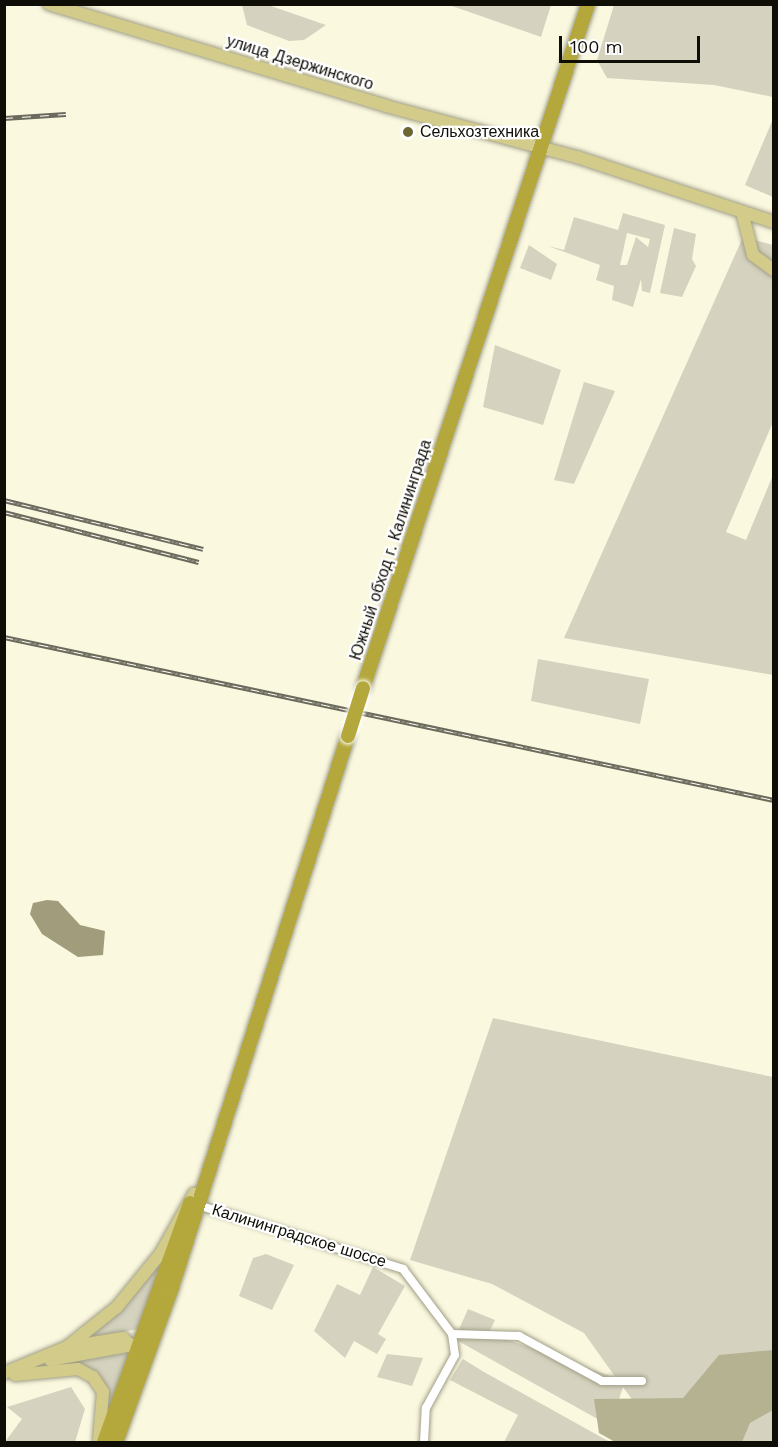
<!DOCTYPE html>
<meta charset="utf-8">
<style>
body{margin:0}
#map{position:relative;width:778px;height:1447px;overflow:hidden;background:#faf8df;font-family:"Work Sans",sans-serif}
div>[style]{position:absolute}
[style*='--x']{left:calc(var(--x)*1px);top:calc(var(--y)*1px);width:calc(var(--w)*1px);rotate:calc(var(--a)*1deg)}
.green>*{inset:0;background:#d5d3bf}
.forest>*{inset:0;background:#b5b291}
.water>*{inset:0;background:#a09c7c}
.roads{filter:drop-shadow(0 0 2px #a19e87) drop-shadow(0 0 2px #a19e87)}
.street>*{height:8px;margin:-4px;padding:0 4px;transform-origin:4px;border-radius:4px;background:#fff}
.primary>*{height:12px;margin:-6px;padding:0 6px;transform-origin:6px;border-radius:6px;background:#d2cb8a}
.highway>*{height:14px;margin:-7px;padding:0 7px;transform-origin:7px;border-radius:7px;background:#b4a83c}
.rail>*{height:5px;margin-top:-2.5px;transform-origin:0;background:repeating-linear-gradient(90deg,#fff 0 9px,#6b6a5c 0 18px);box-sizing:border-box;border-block:2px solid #6b6a5c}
.bridges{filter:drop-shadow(0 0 2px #fff) drop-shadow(0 0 2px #fff)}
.highway-bridge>*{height:14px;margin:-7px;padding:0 7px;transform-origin:7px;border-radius:7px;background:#b4a83c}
.dots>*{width:16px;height:16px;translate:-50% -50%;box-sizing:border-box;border:3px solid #fff;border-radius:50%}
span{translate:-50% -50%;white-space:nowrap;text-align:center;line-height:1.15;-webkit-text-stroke:4.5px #fff;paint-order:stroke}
.street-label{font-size:16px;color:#0e0d06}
.poi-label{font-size:16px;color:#0e0d06}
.left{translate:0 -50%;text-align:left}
.frame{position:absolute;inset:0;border:6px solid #0e0d06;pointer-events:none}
.scale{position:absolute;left:559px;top:36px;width:141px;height:27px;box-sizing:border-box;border:3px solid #0e0d06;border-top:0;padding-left:8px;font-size:18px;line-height:21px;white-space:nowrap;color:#0e0d06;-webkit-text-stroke:4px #fff;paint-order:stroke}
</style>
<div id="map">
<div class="green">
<i style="clip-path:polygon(242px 5px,268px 5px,326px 25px,304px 40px,289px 41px,247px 25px)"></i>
<i style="clip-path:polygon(381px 5px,551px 5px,541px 37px,452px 6px)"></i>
<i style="clip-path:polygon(614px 5px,773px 5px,773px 97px,714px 85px,607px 78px,597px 60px)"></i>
<i style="clip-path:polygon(773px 119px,773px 197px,745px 185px)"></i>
<i style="clip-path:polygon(evenodd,623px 213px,665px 225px,650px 293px,642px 291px,641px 279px,633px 307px,612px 300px,614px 286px,596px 280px,600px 265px,548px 246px,564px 250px,574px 217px,618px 230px,623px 213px,627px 233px,650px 239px,648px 247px,636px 237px,627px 265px,620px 265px,627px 233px)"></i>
<i style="clip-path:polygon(674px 228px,696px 234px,692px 259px,696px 266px,682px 297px,660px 293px)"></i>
<i style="clip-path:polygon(743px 237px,773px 245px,773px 422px,726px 532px,746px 540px,773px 475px,773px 675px,564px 638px)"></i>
<i style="clip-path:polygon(529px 245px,557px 264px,551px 280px,520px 268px)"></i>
<i style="clip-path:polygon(495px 345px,561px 370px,543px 425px,483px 407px)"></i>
<i style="clip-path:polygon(584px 382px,615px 391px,574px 484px,554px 480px)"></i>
<i style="clip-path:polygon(538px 659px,649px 679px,640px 724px,531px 701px)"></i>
<i style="clip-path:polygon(493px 1018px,773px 1077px,773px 1356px,646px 1419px,623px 1387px,610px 1426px,460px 1342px,456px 1336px,468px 1309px,495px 1320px,489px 1333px,616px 1378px,584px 1333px,492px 1284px,410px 1260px)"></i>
<i style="clip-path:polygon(168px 1248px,138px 1329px,80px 1340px)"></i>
<i style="clip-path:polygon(266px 1254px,294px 1265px,272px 1310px,239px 1296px,253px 1258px)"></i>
<i style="clip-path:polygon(373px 1267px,405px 1286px,378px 1334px,386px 1339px,377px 1354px,354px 1341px,345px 1358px,314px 1331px,337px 1284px,360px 1295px)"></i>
<i style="clip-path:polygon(129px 1353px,111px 1405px,107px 1390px,88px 1369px,67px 1360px)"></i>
<i style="clip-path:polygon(387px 1354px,423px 1358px,412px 1386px,377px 1377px)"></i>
<i style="clip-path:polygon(463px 1359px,484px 1372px,610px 1442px,504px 1442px,518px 1415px,450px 1380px)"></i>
<i style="clip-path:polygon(773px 1378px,773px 1442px,652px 1442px)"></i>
<i style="clip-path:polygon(71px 1387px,85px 1409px,75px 1442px,5px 1442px,22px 1419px,7px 1407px)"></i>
</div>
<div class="forest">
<i style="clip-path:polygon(773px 1350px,773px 1410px,750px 1423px,742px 1442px,615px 1442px,599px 1433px,594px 1399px,683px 1398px,719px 1355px)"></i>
</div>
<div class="water">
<i style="clip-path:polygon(47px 900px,58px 901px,80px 925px,105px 931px,103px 955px,78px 957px,42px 934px,30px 914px,33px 903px)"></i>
</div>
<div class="roads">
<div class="street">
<i style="--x:198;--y:1205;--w:215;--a:17.3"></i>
<i style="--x:403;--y:1269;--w:81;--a:53"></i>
<i style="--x:452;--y:1334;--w:67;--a:1.7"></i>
<i style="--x:519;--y:1336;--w:94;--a:28.5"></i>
<i style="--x:602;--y:1381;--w:40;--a:0"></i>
<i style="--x:424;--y:1442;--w:34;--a:-87"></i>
<i style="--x:426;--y:1408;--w:60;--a:-61.3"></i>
<i style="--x:455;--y:1355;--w:21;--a:-98"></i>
</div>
<div class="primary">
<i style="--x:49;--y:4;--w:352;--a:16.8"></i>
<i style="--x:386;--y:106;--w:198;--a:15"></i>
<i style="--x:577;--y:157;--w:207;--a:18.3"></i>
<i style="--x:742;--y:212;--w:44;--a:75.7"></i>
<i style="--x:753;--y:255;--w:26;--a:36"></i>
<i style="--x:68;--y:1347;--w:56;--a:-9.3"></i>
<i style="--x:123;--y:1338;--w:17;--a:45"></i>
<i style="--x:50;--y:1360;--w:96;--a:-10.3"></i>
<i style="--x:4;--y:1373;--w:68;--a:-22.4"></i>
<i style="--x:67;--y:1347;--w:64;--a:-38.7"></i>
<i style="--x:117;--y:1307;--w:70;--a:-50.8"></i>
<i style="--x:161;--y:1253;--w:68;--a:-60.8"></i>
<i style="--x:15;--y:1375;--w:63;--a:-5.4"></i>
<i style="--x:78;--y:1369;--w:17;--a:28"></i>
<i style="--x:93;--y:1377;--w:18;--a:56"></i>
<i style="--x:103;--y:1392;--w:48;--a:94.8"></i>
</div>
<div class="highway">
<i style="--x:363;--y:688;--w:720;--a:-71.79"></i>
<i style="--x:104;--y:1442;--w:254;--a:-70.2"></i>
<i style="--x:116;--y:1442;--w:165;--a:-70.1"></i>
<i style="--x:172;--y:1287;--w:578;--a:-72.29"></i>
</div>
</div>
<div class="rail">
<i style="--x:4;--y:118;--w:62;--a:-3.7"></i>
<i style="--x:4;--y:500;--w:205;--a:13.8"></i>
<i style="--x:4;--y:512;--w:201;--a:14.4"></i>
<i style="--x:4;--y:637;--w:787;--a:11.95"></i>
</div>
<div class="bridges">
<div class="highway-bridge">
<i style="--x:348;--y:736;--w:50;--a:-72.6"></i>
</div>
</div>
<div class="dots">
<i style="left:408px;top:132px;background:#6c6633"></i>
</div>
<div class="street-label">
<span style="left:300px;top:63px;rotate:17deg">улица Дзержинского</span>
<span style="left:391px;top:550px;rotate:-72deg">Южный обход г. Калининграда</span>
<span style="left:299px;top:1236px;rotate:17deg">Калининградское шоссе</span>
</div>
<div class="poi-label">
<span class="left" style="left:420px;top:132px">Сельхозтехника</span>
</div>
<div class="frame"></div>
<div class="scale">100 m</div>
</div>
